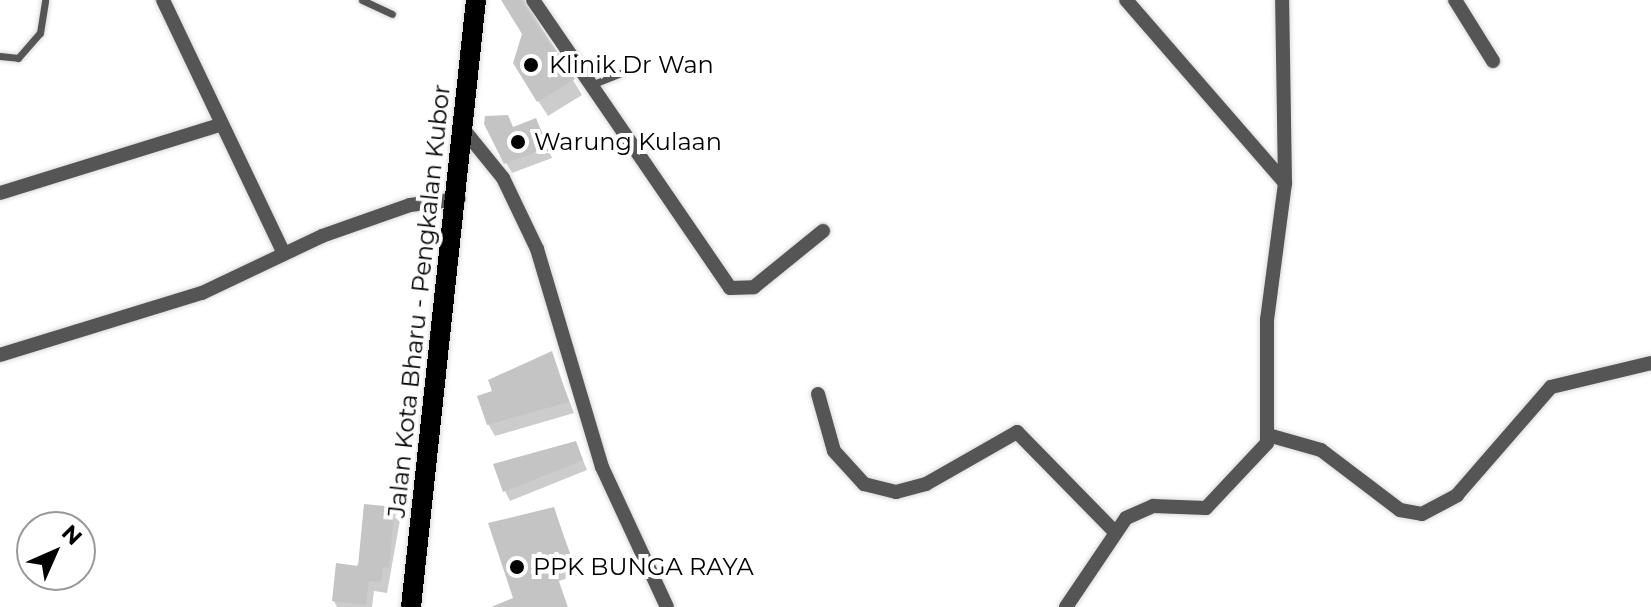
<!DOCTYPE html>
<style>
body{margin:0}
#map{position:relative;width:1651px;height:607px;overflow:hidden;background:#fff;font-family:Montserrat,sans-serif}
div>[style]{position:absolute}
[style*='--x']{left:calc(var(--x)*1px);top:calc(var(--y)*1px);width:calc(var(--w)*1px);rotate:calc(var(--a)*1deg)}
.shadow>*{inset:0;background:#0003}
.building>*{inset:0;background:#c4c4c4}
.roads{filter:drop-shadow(0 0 2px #dbdbdb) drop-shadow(0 0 2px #dbdbdb)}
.lane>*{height:7px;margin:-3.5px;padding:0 3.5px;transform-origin:3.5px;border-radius:3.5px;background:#555}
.street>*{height:14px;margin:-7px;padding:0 7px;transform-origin:7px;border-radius:7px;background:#555}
.primary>*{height:20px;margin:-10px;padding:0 10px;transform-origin:10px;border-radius:10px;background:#000}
.dots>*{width:22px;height:22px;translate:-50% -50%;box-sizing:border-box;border:4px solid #fff;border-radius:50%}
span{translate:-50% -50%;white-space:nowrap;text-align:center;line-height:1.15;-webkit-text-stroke:8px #fff;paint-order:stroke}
.poi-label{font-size:24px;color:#000}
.left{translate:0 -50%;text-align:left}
.street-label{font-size:24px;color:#000}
.north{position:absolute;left:16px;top:511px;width:80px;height:80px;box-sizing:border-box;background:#fff;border:2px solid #999;border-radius:50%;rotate:45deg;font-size:22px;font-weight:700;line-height:32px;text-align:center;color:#000}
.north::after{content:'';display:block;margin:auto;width:28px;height:36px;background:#000;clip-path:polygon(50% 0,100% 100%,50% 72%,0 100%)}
</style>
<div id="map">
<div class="shadow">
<i style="clip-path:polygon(503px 0,525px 0,582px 95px,548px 116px,524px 79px,524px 35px)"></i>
<i style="clip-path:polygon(513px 128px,541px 130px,552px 158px,512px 173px,506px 163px)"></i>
<i style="clip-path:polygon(551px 353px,574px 413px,495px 436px,488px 424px)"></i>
<i style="clip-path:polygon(580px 453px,587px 470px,510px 501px,505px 491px)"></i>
<i style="clip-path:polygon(394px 509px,400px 520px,387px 593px,374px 591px,372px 607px,337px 607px,334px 601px)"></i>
<i style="clip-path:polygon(554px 509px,578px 575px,559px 581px,568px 607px,492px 607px,515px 599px)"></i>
</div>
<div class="building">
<i style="clip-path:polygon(501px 0,523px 0,575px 79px,537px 102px,513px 63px,522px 34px)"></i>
<i style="clip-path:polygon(508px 115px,513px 127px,536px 118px,548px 147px,504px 164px,484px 124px,485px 116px)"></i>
<i style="clip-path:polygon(552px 351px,569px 402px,487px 425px,477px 396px,492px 391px,488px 380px)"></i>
<i style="clip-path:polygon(576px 441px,583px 460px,503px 492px,493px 464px)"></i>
<i style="clip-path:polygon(364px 504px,395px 507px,389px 568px,383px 567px,381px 582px,369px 581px,366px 605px,332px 601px,336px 563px,358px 566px)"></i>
<i style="clip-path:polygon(554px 507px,573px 564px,554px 570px,567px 607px,491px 607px,513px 598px,488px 523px)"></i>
</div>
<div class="roads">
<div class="lane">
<i style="--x:362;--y:0;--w:33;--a:25"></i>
<i style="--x:0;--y:56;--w:18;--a:6"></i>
<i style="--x:18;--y:58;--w:33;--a:-49"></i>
<i style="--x:40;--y:33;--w:33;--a:-81"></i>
<i style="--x:596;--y:83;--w:27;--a:-22"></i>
</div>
<div class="street">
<i style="--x:163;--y:0;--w:281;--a:64.5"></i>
<i style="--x:533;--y:0;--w:349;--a:55.6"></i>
<i style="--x:730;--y:288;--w:24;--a:-2"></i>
<i style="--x:754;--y:287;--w:89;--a:-39.1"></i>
<i style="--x:1126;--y:0;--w:242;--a:49"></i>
<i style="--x:1455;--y:0;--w:72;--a:58.1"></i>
<i style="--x:464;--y:130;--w:62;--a:50.9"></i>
<i style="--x:503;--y:178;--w:79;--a:64.4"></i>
<i style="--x:537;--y:249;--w:227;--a:73.4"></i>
<i style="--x:602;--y:467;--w:154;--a:65.1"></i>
<i style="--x:0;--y:193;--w:230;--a:-17.2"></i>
<i style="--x:0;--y:355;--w:211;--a:-17.1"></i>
<i style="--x:202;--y:293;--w:133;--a:-25.4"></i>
<i style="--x:322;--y:236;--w:93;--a:-19.4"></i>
<i style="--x:410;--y:205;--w:49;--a:-7"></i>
<i style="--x:818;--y:394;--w:59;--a:74.3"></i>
<i style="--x:834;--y:451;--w:45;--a:47.7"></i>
<i style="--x:864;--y:484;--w:33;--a:14"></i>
<i style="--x:896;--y:492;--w:31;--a:-15"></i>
<i style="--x:926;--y:484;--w:105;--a:-29.7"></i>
<i style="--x:1017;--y:432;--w:137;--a:45.6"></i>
<i style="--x:1268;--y:435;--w:55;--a:15.8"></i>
<i style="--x:1321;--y:450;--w:99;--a:37.2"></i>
<i style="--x:1400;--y:510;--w:22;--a:10"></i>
<i style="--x:1422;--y:514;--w:40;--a:-28"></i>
<i style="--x:1457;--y:495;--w:143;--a:-49"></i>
<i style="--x:1551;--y:387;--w:103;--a:-13.5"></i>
<i style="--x:1066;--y:607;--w:107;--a:-56"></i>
<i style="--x:1126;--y:518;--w:30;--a:-24"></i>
<i style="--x:1153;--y:506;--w:53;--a:2.2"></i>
<i style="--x:1206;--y:508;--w:89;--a:-46.8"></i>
<i style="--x:1267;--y:443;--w:123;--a:-90"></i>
<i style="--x:1267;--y:320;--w:138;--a:-82.5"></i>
<i style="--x:1285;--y:183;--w:183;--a:-90.9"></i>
</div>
<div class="primary">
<i style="--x:411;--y:607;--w:610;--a:-83.89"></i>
</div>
</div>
<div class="dots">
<i style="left:531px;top:65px;background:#000"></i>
<i style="left:518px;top:142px;background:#000"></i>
<i style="left:517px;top:567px;background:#000"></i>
</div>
<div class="poi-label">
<span class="left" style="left:549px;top:65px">Klinik Dr Wan</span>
<span class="left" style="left:534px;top:142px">Warung Kulaan</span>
<span class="left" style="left:533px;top:567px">PPK BUNGA RAYA</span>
</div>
<div class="street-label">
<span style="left:419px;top:301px;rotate:-84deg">Jalan Kota Bharu - Pengkalan Kubor</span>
</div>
<div class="north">N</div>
</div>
